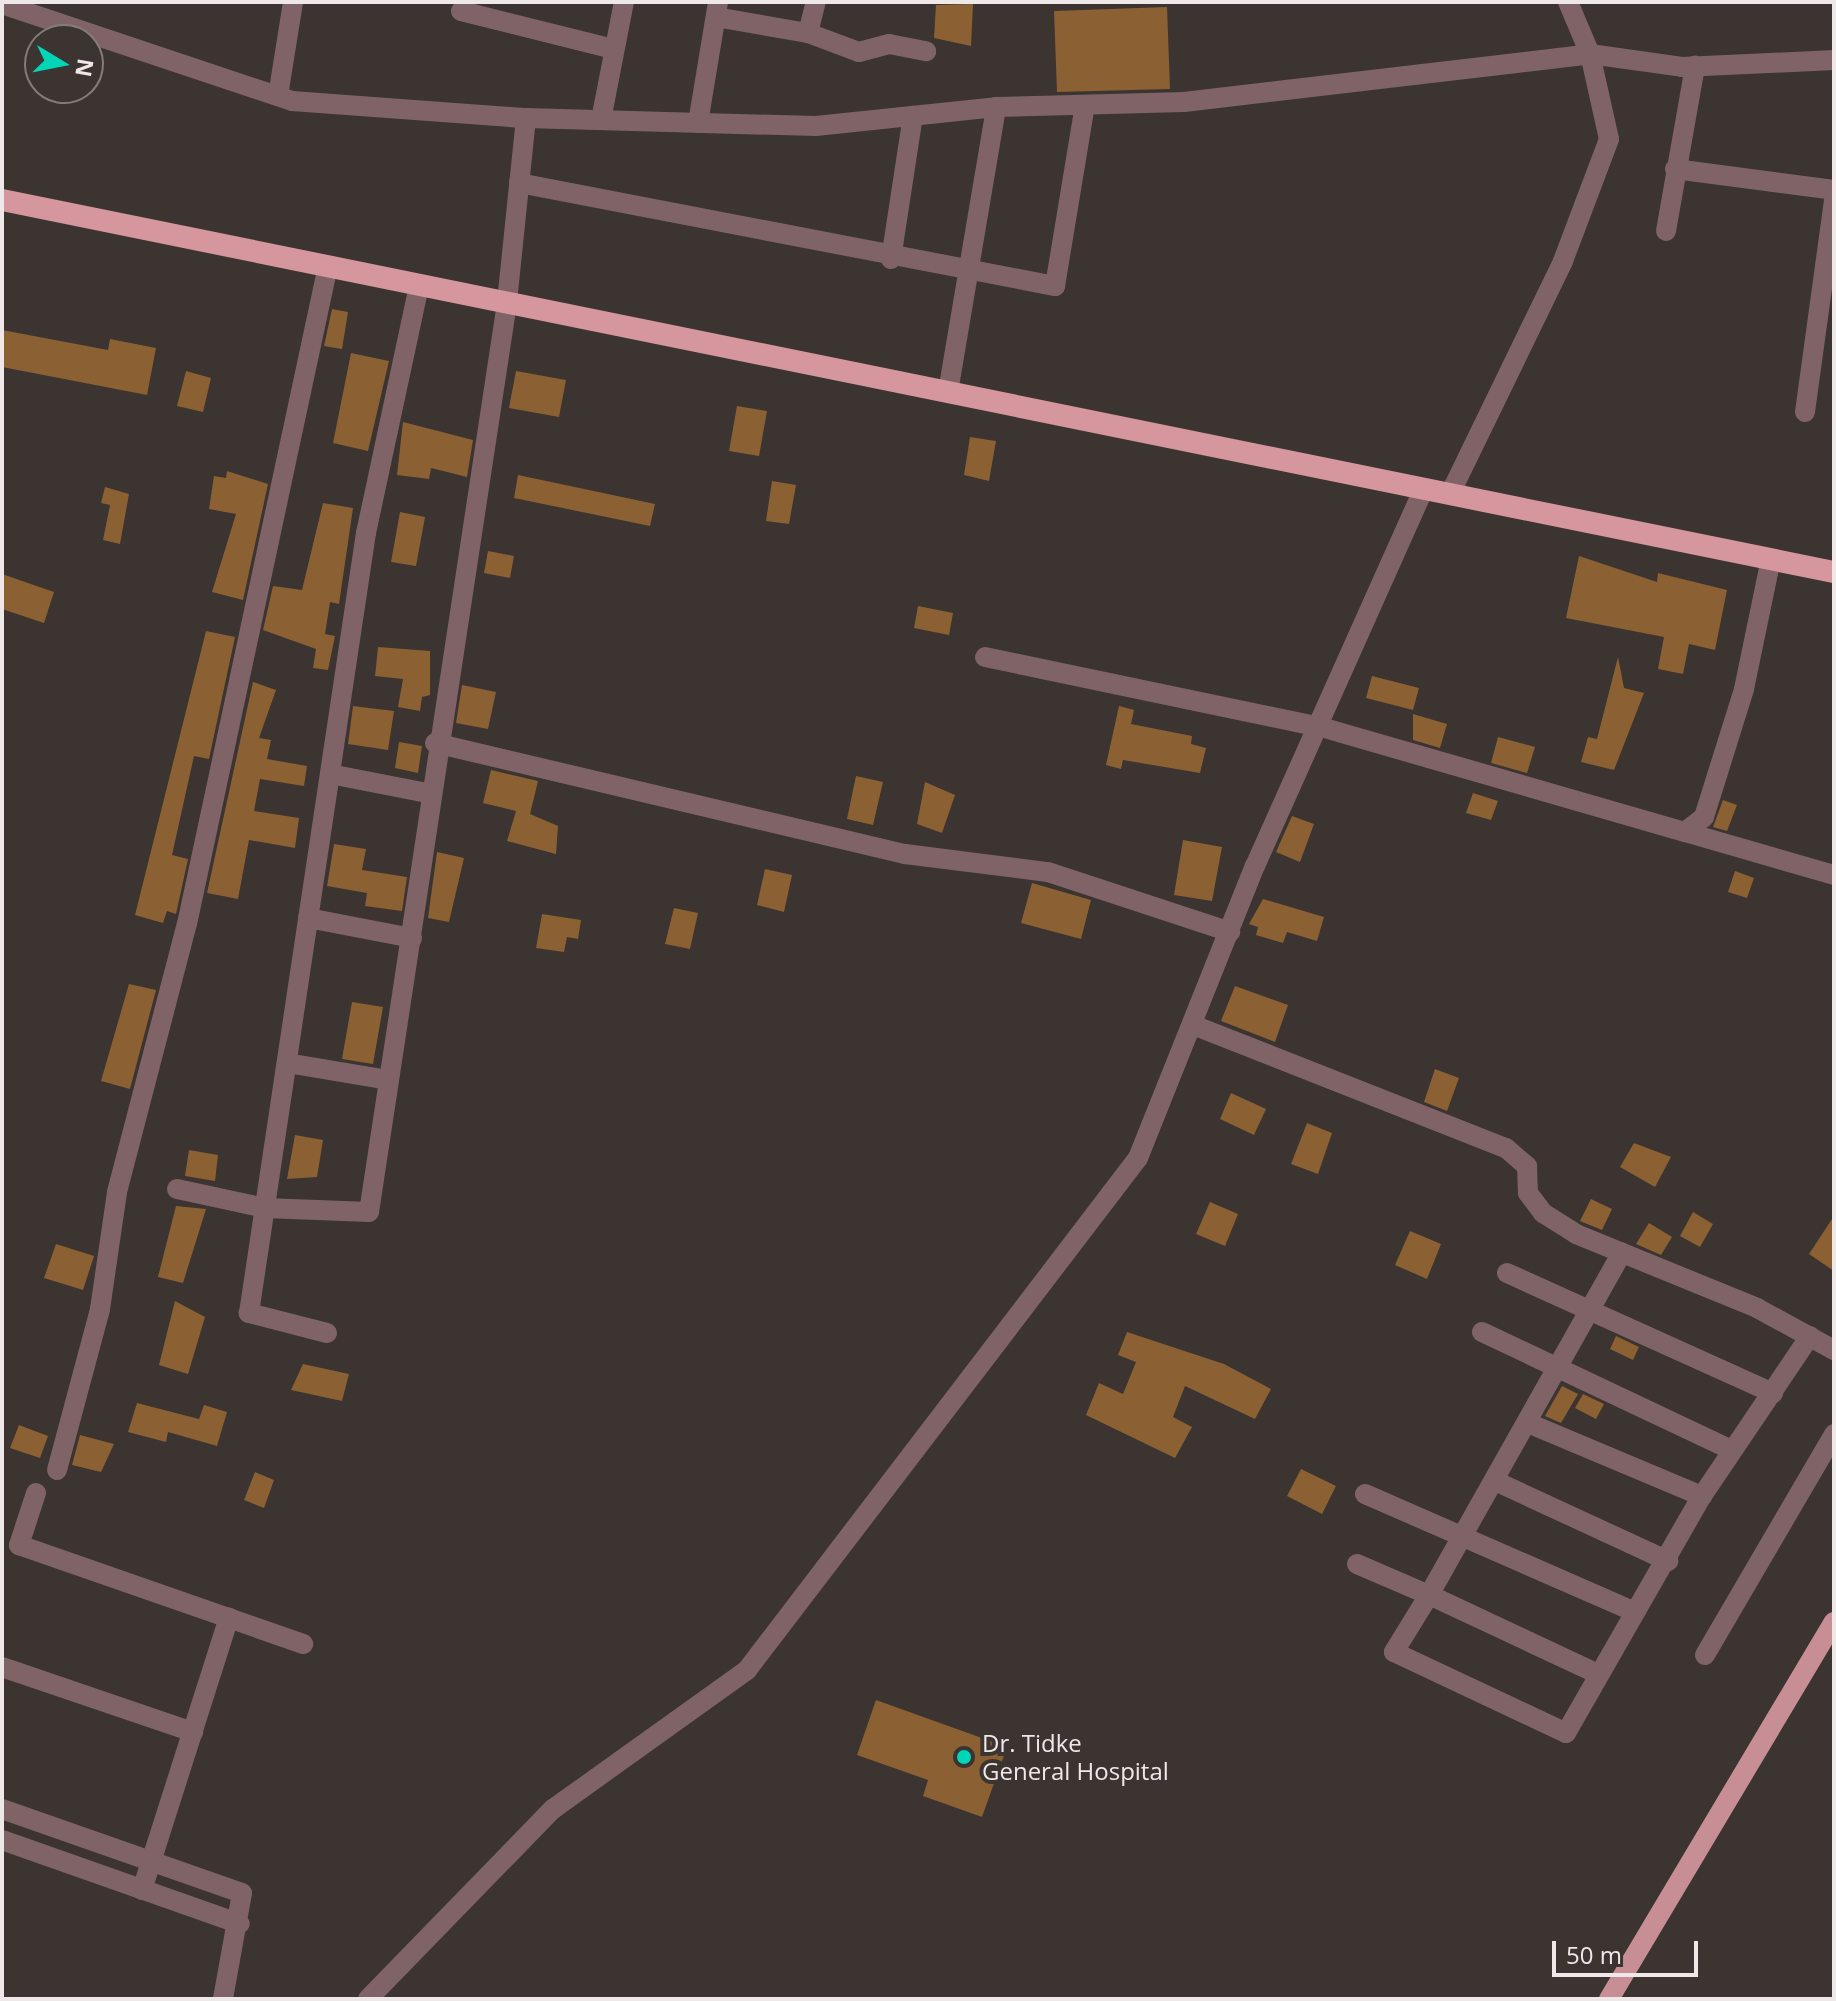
<!DOCTYPE html>
<style>
body{margin:0}
#map{position:relative;width:1836px;height:2001px;overflow:hidden;background:#3b3431;font-family:"Open Sans",sans-serif}
div>[style]{position:absolute}
[style*='--x']{left:calc(var(--x)*1px);top:calc(var(--y)*1px);width:calc(var(--w)*1px);rotate:calc(var(--a)*1deg)}
.building>*{inset:0;background:#8b6032}
.minor>*{height:20px;margin:-10px;padding:0 10px;transform-origin:10px;border-radius:10px;background:#7f6366}
.tertiary>*{height:20px;margin:-10px;padding:0 10px;transform-origin:10px;border-radius:10px;background:#7f6366}
.primary>*{height:20px;margin:-10px;padding:0 10px;transform-origin:10px;border-radius:10px;background:#c88e95}
.trunk>*{height:22px;margin:-11px;padding:0 11px;transform-origin:11px;border-radius:11px;background:#d6969e}
.dots>*{width:22px;height:22px;translate:-50% -50%;box-sizing:border-box;border:4px solid #3b3431;border-radius:50%}
span{translate:-50% -50%;white-space:nowrap;text-align:center;line-height:1.15;-webkit-text-stroke:8px #3b3431;paint-order:stroke}
.poi-label{font-size:24px;color:#eee9e8}
.left{translate:0 -50%;text-align:left}
.frame{position:absolute;inset:0;border:4px solid #eee9e8;pointer-events:none}
.north{position:absolute;left:24px;top:24px;width:80px;height:80px;box-sizing:border-box;background:#3b3431;border:2px solid #837c7a;border-radius:50%;rotate:100deg;font-size:22px;font-weight:700;line-height:32px;text-align:center;color:#eee9e8}
.north::after{content:'';display:block;margin:auto;width:28px;height:36px;background:#01d5b7;clip-path:polygon(50% 0,100% 100%,50% 72%,0 100%)}
.scale{position:absolute;left:1552px;top:1941px;width:146px;height:36px;box-sizing:border-box;border:4px solid #eee9e8;border-top:0;padding-left:10px;font-size:24px;line-height:28px;white-space:nowrap;color:#eee9e8;-webkit-text-stroke:6px #3b3431;paint-order:stroke}
</style>
<div id="map">
<div class="building">
<i style="clip-path:polygon(973px 4px,971px 46px,934px 38px,936px 5px)"></i>
<i style="clip-path:polygon(1167px 7px,1170px 89px,1057px 92px,1054px 11px)"></i>
<i style="clip-path:polygon(332px 309px,348px 312px,342px 349px,324px 346px)"></i>
<i style="clip-path:polygon(2px 330px,108px 350px,110px 339px,156px 348px,147px 395px,2px 367px)"></i>
<i style="clip-path:polygon(351px 353px,389px 361px,368px 451px,333px 443px)"></i>
<i style="clip-path:polygon(186px 371px,211px 378px,203px 412px,177px 406px)"></i>
<i style="clip-path:polygon(516px 371px,566px 380px,559px 417px,509px 408px)"></i>
<i style="clip-path:polygon(737px 406px,767px 411px,759px 456px,729px 451px)"></i>
<i style="clip-path:polygon(403px 422px,473px 440px,467px 477px,431px 468px,429px 479px,397px 475px)"></i>
<i style="clip-path:polygon(970px 437px,996px 441px,989px 481px,964px 475px)"></i>
<i style="clip-path:polygon(227px 471px,268px 484px,243px 600px,212px 592px,236px 514px,209px 509px,214px 476px,226px 478px)"></i>
<i style="clip-path:polygon(518px 475px,655px 504px,650px 526px,514px 498px)"></i>
<i style="clip-path:polygon(772px 481px,796px 485px,789px 524px,766px 521px)"></i>
<i style="clip-path:polygon(105px 487px,129px 494px,120px 544px,103px 540px,110px 505px,101px 503px)"></i>
<i style="clip-path:polygon(323px 503px,353px 508px,339px 604px,330px 602px,325px 634px,335px 636px,328px 670px,313px 668px,316px 649px,263px 630px,273px 586px,302px 590px)"></i>
<i style="clip-path:polygon(400px 512px,425px 517px,416px 566px,391px 562px)"></i>
<i style="clip-path:polygon(488px 551px,514px 556px,510px 578px,484px 573px)"></i>
<i style="clip-path:polygon(1579px 556px,1657px 582px,1658px 573px,1727px 590px,1715px 650px,1689px 644px,1683px 674px,1658px 669px,1664px 637px,1566px 618px)"></i>
<i style="clip-path:polygon(2px 574px,54px 592px,44px 623px,2px 609px)"></i>
<i style="clip-path:polygon(918px 606px,953px 613px,949px 635px,914px 628px)"></i>
<i style="clip-path:polygon(206px 631px,235px 637px,209px 759px,194px 756px,172px 855px,188px 859px,176px 914px,167px 911px,163px 923px,135px 915px)"></i>
<i style="clip-path:polygon(378px 647px,430px 651px,430px 695px,422px 697px,420px 711px,398px 707px,403px 679px,375px 676px)"></i>
<i style="clip-path:polygon(1618px 657px,1624px 688px,1644px 693px,1614px 770px,1581px 762px,1588px 737px,1597px 739px)"></i>
<i style="clip-path:polygon(1372px 676px,1419px 688px,1413px 710px,1366px 698px)"></i>
<i style="clip-path:polygon(253px 682px,276px 690px,259px 738px,271px 740px,267px 759px,307px 766px,304px 786px,260px 779px,254px 811px,299px 818px,295px 848px,249px 840px,238px 899px,207px 893px)"></i>
<i style="clip-path:polygon(462px 685px,496px 692px,488px 729px,456px 723px)"></i>
<i style="clip-path:polygon(353px 706px,394px 711px,388px 750px,348px 744px)"></i>
<i style="clip-path:polygon(1119px 706px,1134px 710px,1131px 724px,1192px 736px,1191px 744px,1206px 748px,1200px 773px,1123px 760px,1121px 769px,1106px 765px)"></i>
<i style="clip-path:polygon(1413px 714px,1447px 724px,1440px 748px,1413px 740px)"></i>
<i style="clip-path:polygon(1498px 737px,1535px 747px,1527px 773px,1491px 763px)"></i>
<i style="clip-path:polygon(399px 742px,422px 746px,418px 773px,395px 768px)"></i>
<i style="clip-path:polygon(491px 770px,538px 781px,530px 814px,558px 826px,556px 854px,507px 841px,516px 811px,483px 803px)"></i>
<i style="clip-path:polygon(856px 776px,883px 782px,873px 825px,847px 819px)"></i>
<i style="clip-path:polygon(925px 782px,955px 795px,942px 833px,917px 824px)"></i>
<i style="clip-path:polygon(1473px 793px,1498px 801px,1491px 820px,1466px 813px)"></i>
<i style="clip-path:polygon(1723px 800px,1737px 805px,1727px 831px,1713px 827px)"></i>
<i style="clip-path:polygon(1292px 816px,1314px 824px,1300px 862px,1276px 852px)"></i>
<i style="clip-path:polygon(1183px 840px,1222px 847px,1212px 901px,1174px 895px)"></i>
<i style="clip-path:polygon(334px 844px,366px 849px,362px 870px,407px 877px,402px 911px,365px 906px,367px 893px,327px 886px)"></i>
<i style="clip-path:polygon(437px 852px,464px 858px,449px 922px,428px 918px)"></i>
<i style="clip-path:polygon(765px 869px,792px 875px,784px 912px,757px 905px)"></i>
<i style="clip-path:polygon(1735px 871px,1754px 878px,1747px 898px,1728px 892px)"></i>
<i style="clip-path:polygon(1032px 883px,1091px 900px,1081px 939px,1021px 923px)"></i>
<i style="clip-path:polygon(1263px 899px,1324px 917px,1317px 941px,1287px 932px,1283px 943px,1256px 935px,1258px 927px,1249px 924px)"></i>
<i style="clip-path:polygon(674px 908px,698px 913px,690px 949px,665px 944px)"></i>
<i style="clip-path:polygon(542px 914px,581px 920px,578px 939px,567px 937px,564px 952px,536px 948px)"></i>
<i style="clip-path:polygon(129px 984px,156px 990px,130px 1089px,101px 1081px)"></i>
<i style="clip-path:polygon(1235px 986px,1288px 1005px,1275px 1042px,1221px 1021px)"></i>
<i style="clip-path:polygon(352px 1002px,383px 1007px,373px 1064px,342px 1059px)"></i>
<i style="clip-path:polygon(1435px 1069px,1459px 1078px,1447px 1111px,1424px 1102px)"></i>
<i style="clip-path:polygon(1231px 1093px,1266px 1109px,1254px 1135px,1220px 1119px)"></i>
<i style="clip-path:polygon(1307px 1123px,1332px 1133px,1318px 1174px,1291px 1164px)"></i>
<i style="clip-path:polygon(295px 1135px,323px 1140px,317px 1177px,287px 1179px)"></i>
<i style="clip-path:polygon(1634px 1143px,1671px 1157px,1655px 1187px,1620px 1167px)"></i>
<i style="clip-path:polygon(189px 1150px,218px 1155px,215px 1181px,185px 1176px)"></i>
<i style="clip-path:polygon(1591px 1199px,1612px 1209px,1602px 1230px,1580px 1221px)"></i>
<i style="clip-path:polygon(1210px 1202px,1238px 1214px,1225px 1246px,1196px 1234px)"></i>
<i style="clip-path:polygon(176px 1206px,206px 1209px,183px 1283px,158px 1277px)"></i>
<i style="clip-path:polygon(1693px 1212px,1713px 1224px,1700px 1247px,1680px 1236px)"></i>
<i style="clip-path:polygon(1834px 1216px,1834px 1271px,1809px 1254px)"></i>
<i style="clip-path:polygon(1649px 1223px,1672px 1237px,1661px 1255px,1636px 1244px)"></i>
<i style="clip-path:polygon(1410px 1231px,1441px 1244px,1427px 1279px,1395px 1265px)"></i>
<i style="clip-path:polygon(56px 1244px,94px 1256px,83px 1290px,44px 1278px)"></i>
<i style="clip-path:polygon(175px 1301px,205px 1317px,188px 1374px,159px 1365px)"></i>
<i style="clip-path:polygon(1127px 1332px,1224px 1364px,1271px 1389px,1255px 1419px,1185px 1386px,1173px 1417px,1192px 1427px,1175px 1458px,1086px 1415px,1099px 1383px,1123px 1394px,1136px 1362px,1118px 1355px)"></i>
<i style="clip-path:polygon(1616px 1336px,1639px 1347px,1633px 1360px,1610px 1349px)"></i>
<i style="clip-path:polygon(303px 1364px,349px 1374px,342px 1401px,291px 1390px)"></i>
<i style="clip-path:polygon(1562px 1386px,1578px 1394px,1561px 1423px,1545px 1416px)"></i>
<i style="clip-path:polygon(1583px 1394px,1604px 1404px,1596px 1419px,1575px 1408px)"></i>
<i style="clip-path:polygon(137px 1403px,199px 1419px,204px 1405px,227px 1412px,217px 1446px,168px 1432px,166px 1442px,128px 1432px)"></i>
<i style="clip-path:polygon(19px 1425px,48px 1436px,40px 1458px,10px 1448px)"></i>
<i style="clip-path:polygon(80px 1435px,114px 1444px,101px 1472px,72px 1465px)"></i>
<i style="clip-path:polygon(1301px 1469px,1336px 1486px,1322px 1514px,1287px 1496px)"></i>
<i style="clip-path:polygon(255px 1472px,274px 1480px,264px 1508px,244px 1500px)"></i>
<i style="clip-path:polygon(876px 1700px,1007px 1747px,982px 1817px,923px 1796px,928px 1780px,857px 1755px)"></i>
</div>
<div class="minor">
<i style="--x:2;--y:4;--w:306;--a:18.5"></i>
<i style="--x:292;--y:101;--w:235;--a:4.2"></i>
<i style="--x:526;--y:118;--w:186;--a:95.9"></i>
<i style="--x:507;--y:303;--w:919;--a:98.63"></i>
<i style="--x:369;--y:1212;--w:104;--a:-177.8"></i>
<i style="--x:265;--y:1208;--w:90;--a:-167.8"></i>
<i style="--x:461;--y:11;--w:157;--a:14"></i>
<i style="--x:716;--y:17;--w:93;--a:9.9"></i>
<i style="--x:808;--y:33;--w:54;--a:20.4"></i>
<i style="--x:859;--y:52;--w:31;--a:-15"></i>
<i style="--x:889;--y:44;--w:38;--a:11"></i>
<i style="--x:808;--y:33;--w:32;--a:-76"></i>
<i style="--x:278;--y:96;--w:95;--a:-80.9"></i>
<i style="--x:526;--y:118;--w:290;--a:1.6"></i>
<i style="--x:816;--y:126;--w:181;--a:-6"></i>
<i style="--x:996;--y:107;--w:188;--a:-1.5"></i>
<i style="--x:1184;--y:102;--w:409;--a:-6.7"></i>
<i style="--x:1590;--y:54;--w:93;--a:8"></i>
<i style="--x:1682;--y:67;--w:152;--a:-2.6"></i>
<i style="--x:601;--y:120;--w:120;--a:-79"></i>
<i style="--x:698;--y:123;--w:123;--a:-80.6"></i>
<i style="--x:1675;--y:169;--w:160;--a:7.5"></i>
<i style="--x:519;--y:183;--w:546;--a:10.88"></i>
<i style="--x:1055;--y:286;--w:183;--a:-80.6"></i>
<i style="--x:1666;--y:231;--w:168;--a:-80"></i>
<i style="--x:891;--y:259;--w:145;--a:-81.3"></i>
<i style="--x:948;--y:392;--w:289;--a:-80.4"></i>
<i style="--x:1805;--y:412;--w:215;--a:-82.2"></i>
<i style="--x:985;--y:657;--w:343;--a:11.8"></i>
<i style="--x:1321;--y:727;--w:379;--a:16.1"></i>
<i style="--x:1685;--y:832;--w:24;--a:-38"></i>
<i style="--x:1704;--y:817;--w:134;--a:-72.6"></i>
<i style="--x:1744;--y:689;--w:133;--a:-78.3"></i>
<i style="--x:435;--y:743;--w:483;--a:13.3"></i>
<i style="--x:905;--y:854;--w:144;--a:7.2"></i>
<i style="--x:1048;--y:872;--w:192;--a:18.2"></i>
<i style="--x:330;--y:774;--w:99;--a:11.1"></i>
<i style="--x:1685;--y:832;--w:155;--a:16.1"></i>
<i style="--x:308;--y:918;--w:106;--a:10.9"></i>
<i style="--x:1193;--y:1025;--w:336;--a:21.5"></i>
<i style="--x:1506;--y:1148;--w:28;--a:41"></i>
<i style="--x:1527;--y:1166;--w:27;--a:88"></i>
<i style="--x:1528;--y:1193;--w:25;--a:53"></i>
<i style="--x:1543;--y:1213;--w:39;--a:32"></i>
<i style="--x:1576;--y:1234;--w:196;--a:22.2"></i>
<i style="--x:1757;--y:1308;--w:88;--a:28.6"></i>
<i style="--x:287;--y:1063;--w:103;--a:9.5"></i>
<i style="--x:1507;--y:1273;--w:292;--a:24.3"></i>
<i style="--x:1482;--y:1332;--w:276;--a:25.3"></i>
<i style="--x:327;--y:1333;--w:81;--a:-165.6"></i>
<i style="--x:249;--y:1313;--w:789;--a:-81.47"></i>
<i style="--x:366;--y:533;--w:254;--a:-77.9"></i>
<i style="--x:1528;--y:1423;--w:189;--a:22.8"></i>
<i style="--x:57;--y:1470;--w:167;--a:-75"></i>
<i style="--x:100;--y:1309;--w:118;--a:-81.7"></i>
<i style="--x:117;--y:1192;--w:277;--a:-75.4"></i>
<i style="--x:187;--y:924;--w:673;--a:-77.91"></i>
<i style="--x:1495;--y:1481;--w:191;--a:24.8"></i>
<i style="--x:36;--y:1493;--w:55;--a:108.1"></i>
<i style="--x:19;--y:1545;--w:301;--a:19.2"></i>
<i style="--x:1365;--y:1494;--w:295;--a:23.6"></i>
<i style="--x:1357;--y:1564;--w:78;--a:23.3"></i>
<i style="--x:1429;--y:1595;--w:67;--a:121.6"></i>
<i style="--x:1394;--y:1652;--w:190;--a:25.2"></i>
<i style="--x:1566;--y:1733;--w:273;--a:-60.2"></i>
<i style="--x:1702;--y:1496;--w:193;--a:-56"></i>
<i style="--x:1705;--y:1655;--w:256;--a:-59.7"></i>
<i style="--x:2;--y:1667;--w:202;--a:18.8"></i>
<i style="--x:1598;--y:1674;--w:187;--a:-154.9"></i>
<i style="--x:1429;--y:1595;--w:393;--a:-60.6"></i>
<i style="--x:2;--y:1809;--w:254;--a:19.3"></i>
<i style="--x:242;--y:1893;--w:108;--a:100.2"></i>
<i style="--x:2;--y:1840;--w:252;--a:19.4"></i>
<i style="--x:142;--y:1890;--w:286;--a:-72.3"></i>
</div>
<div class="tertiary">
<i style="--x:1450;--y:494;--w:259;--a:-64.1"></i>
<i style="--x:1563;--y:261;--w:130;--a:-69.3"></i>
<i style="--x:1609;--y:139;--w:87;--a:-102.6"></i>
<i style="--x:1590;--y:54;--w:56;--a:-112.9"></i>
<i style="--x:368;--y:1999;--w:265;--a:-45.8"></i>
<i style="--x:553;--y:1809;--w:239;--a:-35.6"></i>
<i style="--x:747;--y:1670;--w:644;--a:-52.63"></i>
<i style="--x:1138;--y:1158;--w:315;--a:-68.2"></i>
<i style="--x:1255;--y:866;--w:414;--a:-65.9"></i>
</div>
<div class="primary">
<i style="--x:1609;--y:1999;--w:439;--a:-59.2"></i>
</div>
<div class="trunk">
<i style="--x:2;--y:200;--w:1869;--a:11.48"></i>
</div>
<div class="dots">
<i style="left:964px;top:1757px;background:#01d5b7"></i>
</div>
<div class="poi-label">
<span class="left" style="left:982px;top:1757px">Dr. Tidke<br>General Hospital</span>
</div>
<div class="frame"></div>
<div class="north">N</div>
<div class="scale">50 m</div>
</div>
